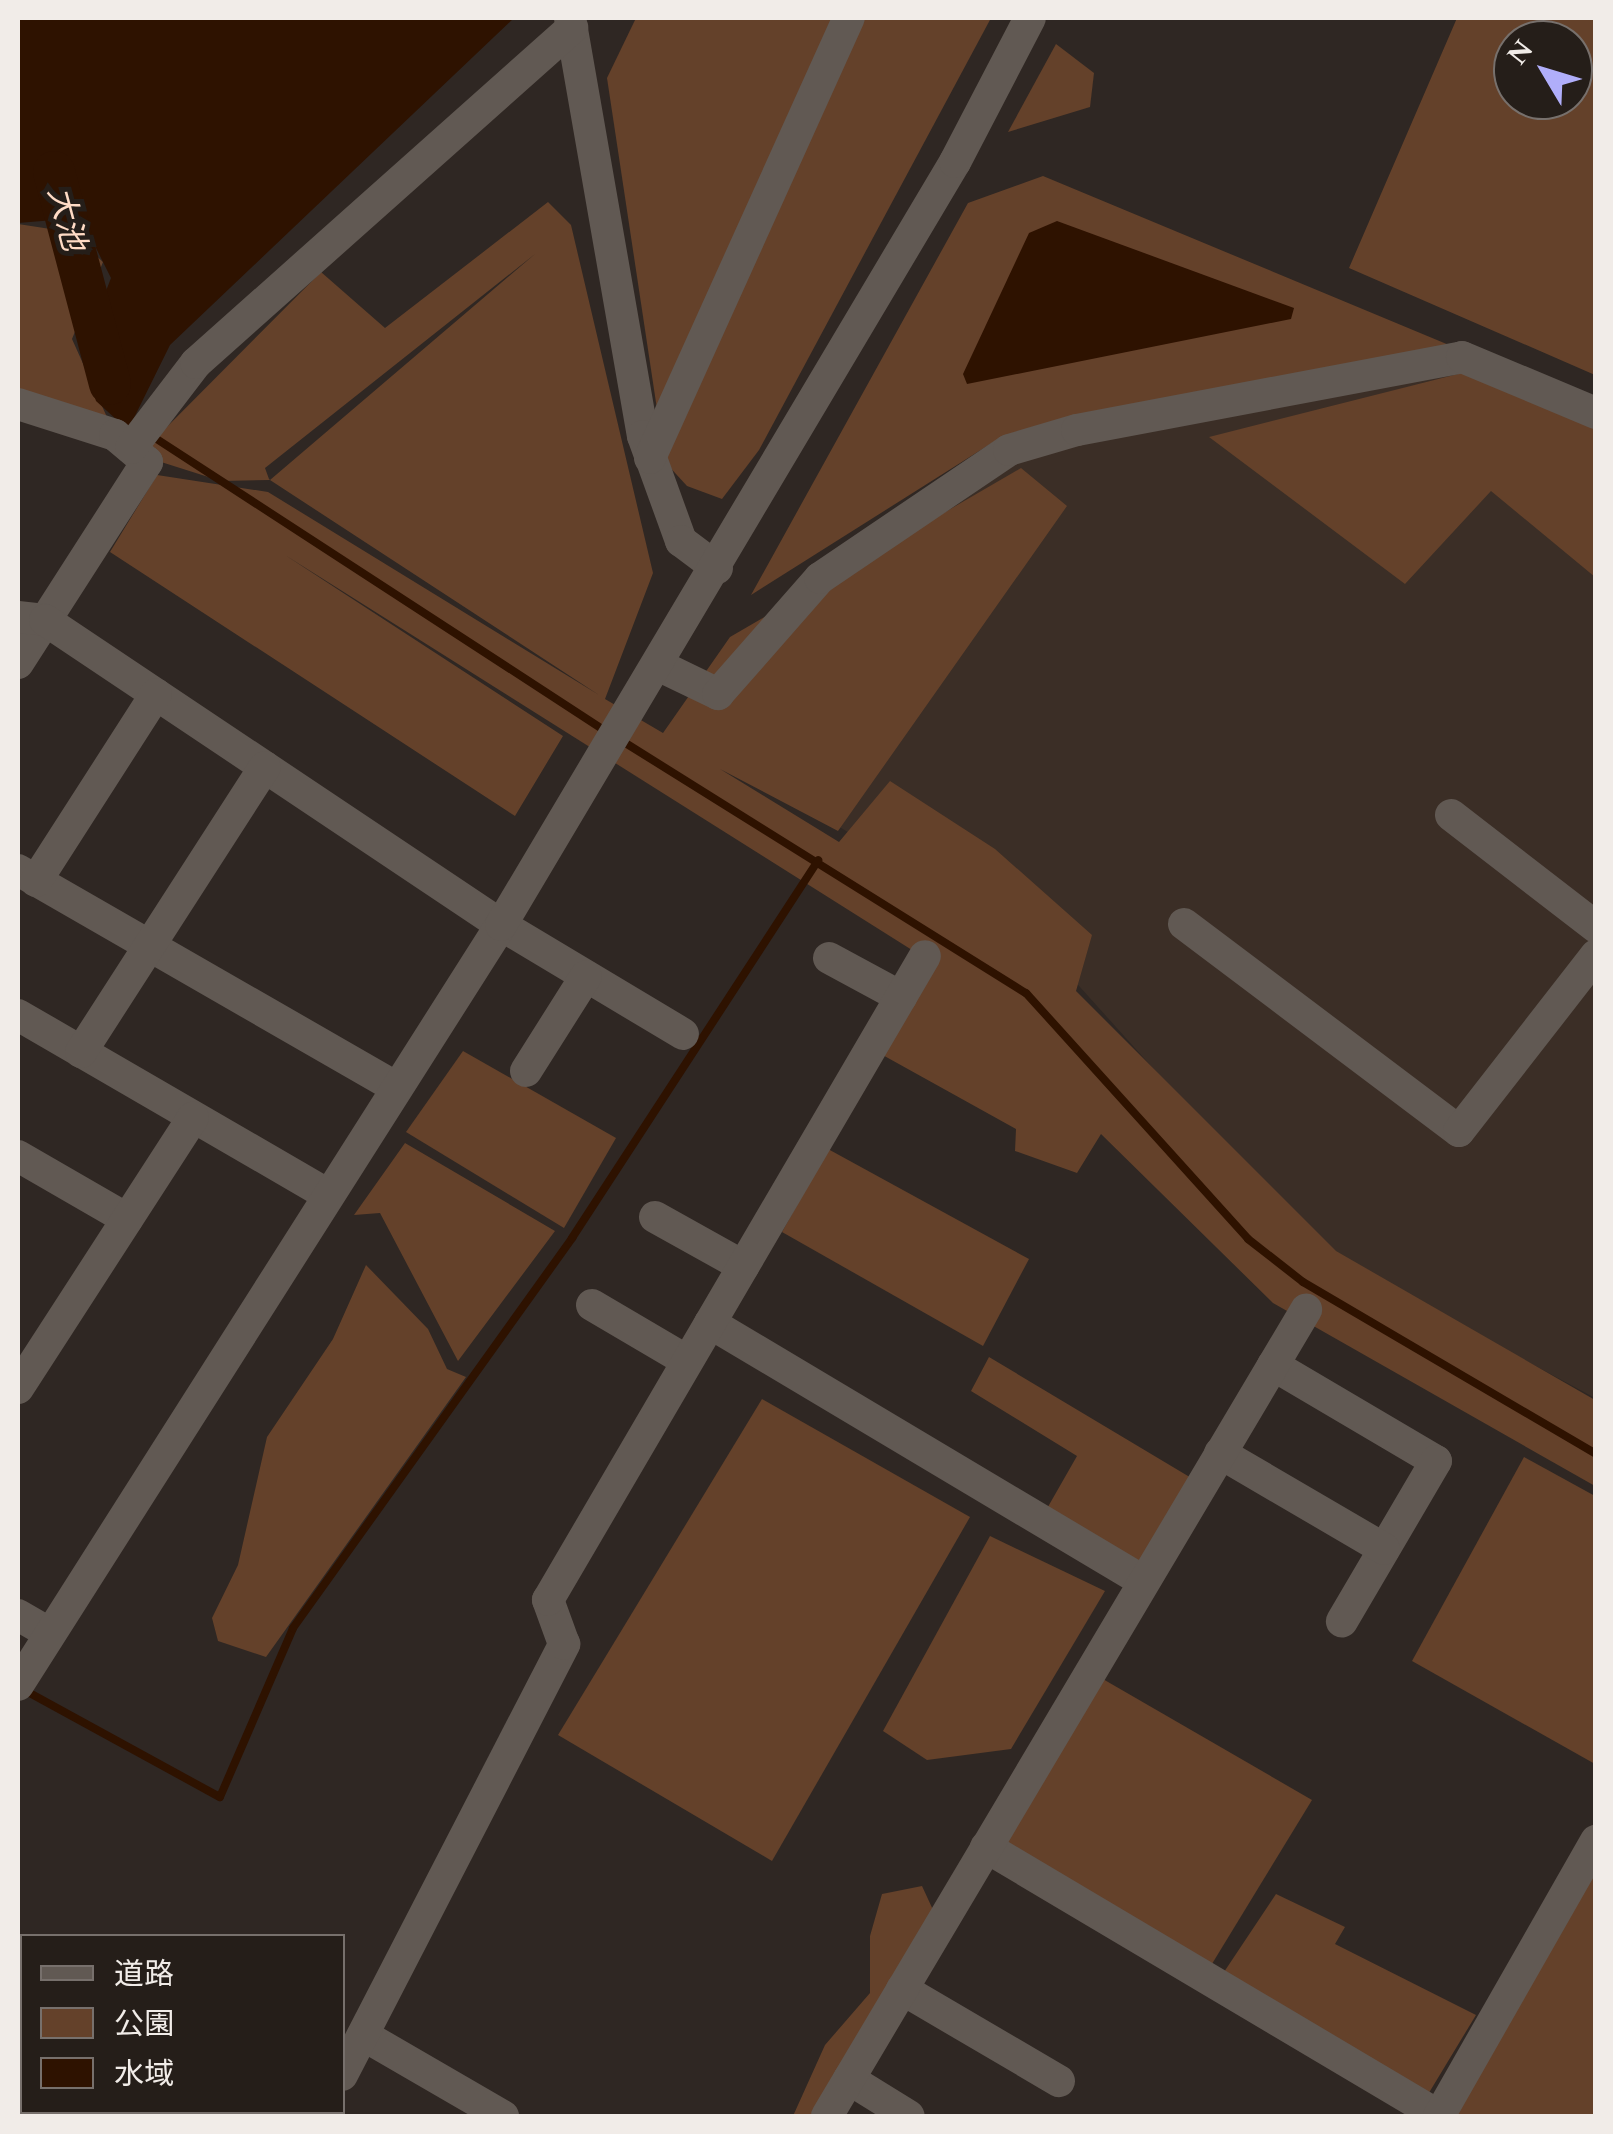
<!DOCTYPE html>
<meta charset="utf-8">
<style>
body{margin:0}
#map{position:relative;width:1613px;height:2134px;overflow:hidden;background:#2f2723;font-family:Spectral,"Noto Sans JP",serif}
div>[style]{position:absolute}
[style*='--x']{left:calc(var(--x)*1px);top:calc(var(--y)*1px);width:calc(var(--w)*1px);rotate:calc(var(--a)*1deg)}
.built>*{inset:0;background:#3b2e26}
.green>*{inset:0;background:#64412a}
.water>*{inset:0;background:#2e1200}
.stream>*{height:8px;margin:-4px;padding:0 4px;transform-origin:4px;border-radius:4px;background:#2e1200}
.river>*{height:42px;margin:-21px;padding:0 21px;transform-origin:21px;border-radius:21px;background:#2e1200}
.minor>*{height:32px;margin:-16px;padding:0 16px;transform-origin:16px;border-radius:16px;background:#615953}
span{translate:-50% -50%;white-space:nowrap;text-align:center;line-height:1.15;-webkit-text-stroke:10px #251e19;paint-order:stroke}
.water-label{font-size:32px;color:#ffdbc5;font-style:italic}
.frame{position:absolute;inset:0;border:20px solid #f1ece8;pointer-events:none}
.legend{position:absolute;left:20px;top:1934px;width:325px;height:180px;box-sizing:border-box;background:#251e19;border:2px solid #77706c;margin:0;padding:12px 18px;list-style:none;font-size:30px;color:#f1ece8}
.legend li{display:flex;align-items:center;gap:20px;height:50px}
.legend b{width:50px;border:2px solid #77706c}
.north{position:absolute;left:1493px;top:20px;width:100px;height:100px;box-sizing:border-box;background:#251e19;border:2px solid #77706c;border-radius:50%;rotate:308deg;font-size:28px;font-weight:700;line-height:40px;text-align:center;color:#f1ece8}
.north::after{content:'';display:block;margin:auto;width:35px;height:45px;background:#b0aefa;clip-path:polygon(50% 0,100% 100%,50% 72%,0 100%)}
</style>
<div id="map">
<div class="built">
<i style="clip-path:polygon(1452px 362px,1596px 458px,1595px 1398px,1340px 1261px,1268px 1196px,1053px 957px,700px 742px,807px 608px,1051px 440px)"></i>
</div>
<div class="green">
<i style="clip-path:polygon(636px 18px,991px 18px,759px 450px,722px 499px,687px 486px,665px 462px,607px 78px)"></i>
<i style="clip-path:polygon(evenodd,1457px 18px,1595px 18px,1595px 375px,1349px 268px,1457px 18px,1513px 40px,1573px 40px,1573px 100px,1513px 100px,1513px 40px)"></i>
<i style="clip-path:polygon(1056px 44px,1094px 73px,1090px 107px,1008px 132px)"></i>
<i style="clip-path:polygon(1043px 176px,1449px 345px,995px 441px,751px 595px,968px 203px)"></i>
<i style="clip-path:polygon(evenodd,548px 202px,571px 225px,653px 573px,605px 699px,663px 733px,730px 637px,1021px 468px,1067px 506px,838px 831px,720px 769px,839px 842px,890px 781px,995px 849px,1092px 935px,1076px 991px,1336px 1251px,1595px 1400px,1595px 1486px,1273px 1303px,1101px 1134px,1077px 1173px,1015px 1151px,1016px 1129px,870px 1048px,931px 962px,285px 555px,563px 736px,515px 816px,110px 552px,157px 475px,268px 492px,599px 695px,270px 480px,221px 481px,139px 455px,321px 272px,385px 328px,548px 202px,535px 254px,270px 480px,269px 479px,265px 468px,535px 254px)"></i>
<i style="clip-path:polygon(18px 224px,70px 232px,103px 262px,72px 339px,115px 435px,18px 401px)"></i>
<i style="clip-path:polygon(1466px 372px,1595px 426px,1595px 577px,1491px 491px,1405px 584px,1209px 437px)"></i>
<i style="clip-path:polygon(463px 1051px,616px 1138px,564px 1228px,406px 1132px)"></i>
<i style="clip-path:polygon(405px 1143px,555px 1231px,458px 1361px,380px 1213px,354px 1215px)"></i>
<i style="clip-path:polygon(828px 1149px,1029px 1259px,983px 1346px,782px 1232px)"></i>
<i style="clip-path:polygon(366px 1265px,428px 1329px,447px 1369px,466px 1377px,266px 1657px,218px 1641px,212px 1618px,238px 1565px,267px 1437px,333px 1339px)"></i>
<i style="clip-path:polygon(989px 1357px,1193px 1479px,1140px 1572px,1041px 1519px,1077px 1456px,971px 1391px)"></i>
<i style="clip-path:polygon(762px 1399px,970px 1517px,772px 1861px,558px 1735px)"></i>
<i style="clip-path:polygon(1524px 1457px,1595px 1496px,1595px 1764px,1412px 1661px)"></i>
<i style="clip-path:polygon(990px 1536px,1105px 1591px,1011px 1749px,927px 1760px,883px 1731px)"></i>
<i style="clip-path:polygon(1089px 1671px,1312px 1800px,1204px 1977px,986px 1847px)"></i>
<i style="clip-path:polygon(1595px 1848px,1595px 2116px,1456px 2116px)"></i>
<i style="clip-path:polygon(922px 1886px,940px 1925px,827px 2116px,793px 2116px,825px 2045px,870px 1993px,870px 1936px,882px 1894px)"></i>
<i style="clip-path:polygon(1276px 1894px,1345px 1927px,1335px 1944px,1476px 2015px,1421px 2106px,1216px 1984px)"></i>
</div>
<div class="water">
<i style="clip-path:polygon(18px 18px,514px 18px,170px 345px,128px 430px,96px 401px,82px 353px,111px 278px,94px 244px,54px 220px,18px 223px)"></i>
<i style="clip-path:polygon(1057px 221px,1294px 308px,1291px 319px,967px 384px,963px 374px,1029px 233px)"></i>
</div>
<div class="stream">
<i style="--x:149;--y:434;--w:546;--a:33.05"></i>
<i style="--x:619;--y:739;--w:480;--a:32"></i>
<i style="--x:1026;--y:993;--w:331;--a:47.9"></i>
<i style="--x:1248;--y:1239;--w:70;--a:38"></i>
<i style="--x:1303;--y:1282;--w:340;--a:30.4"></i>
<i style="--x:26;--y:1691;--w:221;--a:28.7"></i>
<i style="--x:220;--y:1797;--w:184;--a:-66.6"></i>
<i style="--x:293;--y:1628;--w:480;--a:-54.4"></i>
<i style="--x:572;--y:1238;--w:451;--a:-56.9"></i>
</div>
<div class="river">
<i style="--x:54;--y:172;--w:219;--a:75.2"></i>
</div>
<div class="minor">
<i style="--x:570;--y:18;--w:424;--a:80.1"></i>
<i style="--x:643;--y:436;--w:112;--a:70.1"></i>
<i style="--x:681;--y:541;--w:45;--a:36.9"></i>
<i style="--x:18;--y:404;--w:102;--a:17.7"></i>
<i style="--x:115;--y:435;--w:42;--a:40.2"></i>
<i style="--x:147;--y:462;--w:239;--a:122.7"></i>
<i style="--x:131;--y:448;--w:107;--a:-52.6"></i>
<i style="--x:196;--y:363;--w:504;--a:-41.7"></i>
<i style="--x:650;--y:458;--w:483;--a:-65.7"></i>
<i style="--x:18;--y:617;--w:27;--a:6"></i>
<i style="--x:45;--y:620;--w:549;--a:33.78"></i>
<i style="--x:501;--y:925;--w:212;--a:30.9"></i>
<i style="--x:658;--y:665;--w:67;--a:25.8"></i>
<i style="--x:718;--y:694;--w:154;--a:-48.7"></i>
<i style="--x:820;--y:578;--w:228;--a:-34.1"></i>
<i style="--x:1009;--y:450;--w:71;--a:-16.4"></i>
<i style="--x:1077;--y:430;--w:392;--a:-10.7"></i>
<i style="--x:1462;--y:357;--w:145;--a:22.7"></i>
<i style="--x:1451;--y:815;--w:183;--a:37.7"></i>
<i style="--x:18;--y:870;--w:435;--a:29.9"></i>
<i style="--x:36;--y:881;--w:222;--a:-57.3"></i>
<i style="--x:1184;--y:924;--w:344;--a:37"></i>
<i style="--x:1459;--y:1131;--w:223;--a:-52.1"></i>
<i style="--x:829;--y:958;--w:82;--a:28.4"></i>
<i style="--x:18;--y:1015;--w:357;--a:30.1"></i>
<i style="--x:81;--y:1052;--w:339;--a:-57.2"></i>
<i style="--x:526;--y:1071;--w:112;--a:-57.7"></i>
<i style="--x:18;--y:1156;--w:126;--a:30"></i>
<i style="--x:655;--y:1217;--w:101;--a:29.1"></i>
<i style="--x:592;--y:1305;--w:110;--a:30.5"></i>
<i style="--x:710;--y:1323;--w:504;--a:30.79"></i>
<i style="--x:1273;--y:1365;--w:189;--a:30.5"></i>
<i style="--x:1436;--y:1461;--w:186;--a:120.4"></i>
<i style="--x:18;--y:1388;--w:322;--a:-57.1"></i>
<i style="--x:1220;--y:1453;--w:190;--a:30.3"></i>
<i style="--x:18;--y:1615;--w:34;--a:30"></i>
<i style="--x:18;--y:1685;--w:900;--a:-57.56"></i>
<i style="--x:501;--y:925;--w:888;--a:-59.25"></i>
<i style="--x:955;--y:162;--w:162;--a:-62.5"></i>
<i style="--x:986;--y:1847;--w:527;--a:30.7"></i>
<i style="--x:902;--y:1989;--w:182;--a:30.4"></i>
<i style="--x:363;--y:2035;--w:162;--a:30.1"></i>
<i style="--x:342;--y:2075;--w:485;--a:-62.7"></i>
<i style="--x:564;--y:1644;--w:47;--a:-110"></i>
<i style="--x:548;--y:1600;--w:746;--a:-59.66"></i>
<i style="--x:849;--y:2079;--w:70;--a:31.7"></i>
<i style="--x:18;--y:2115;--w:3;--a:18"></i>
<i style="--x:322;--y:2116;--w:4;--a:-63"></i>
<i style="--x:827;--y:2116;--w:938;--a:-59.28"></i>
<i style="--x:1439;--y:2116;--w:317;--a:-60.3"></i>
</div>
<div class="water-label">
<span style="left:65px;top:219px;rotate:75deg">大池</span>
</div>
<div class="frame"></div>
<ul class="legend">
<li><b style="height:12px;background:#615953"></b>道路</li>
<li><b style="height:28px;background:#64412a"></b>公園</li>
<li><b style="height:28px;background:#2e1200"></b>水域</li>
</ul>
<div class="north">N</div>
</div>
